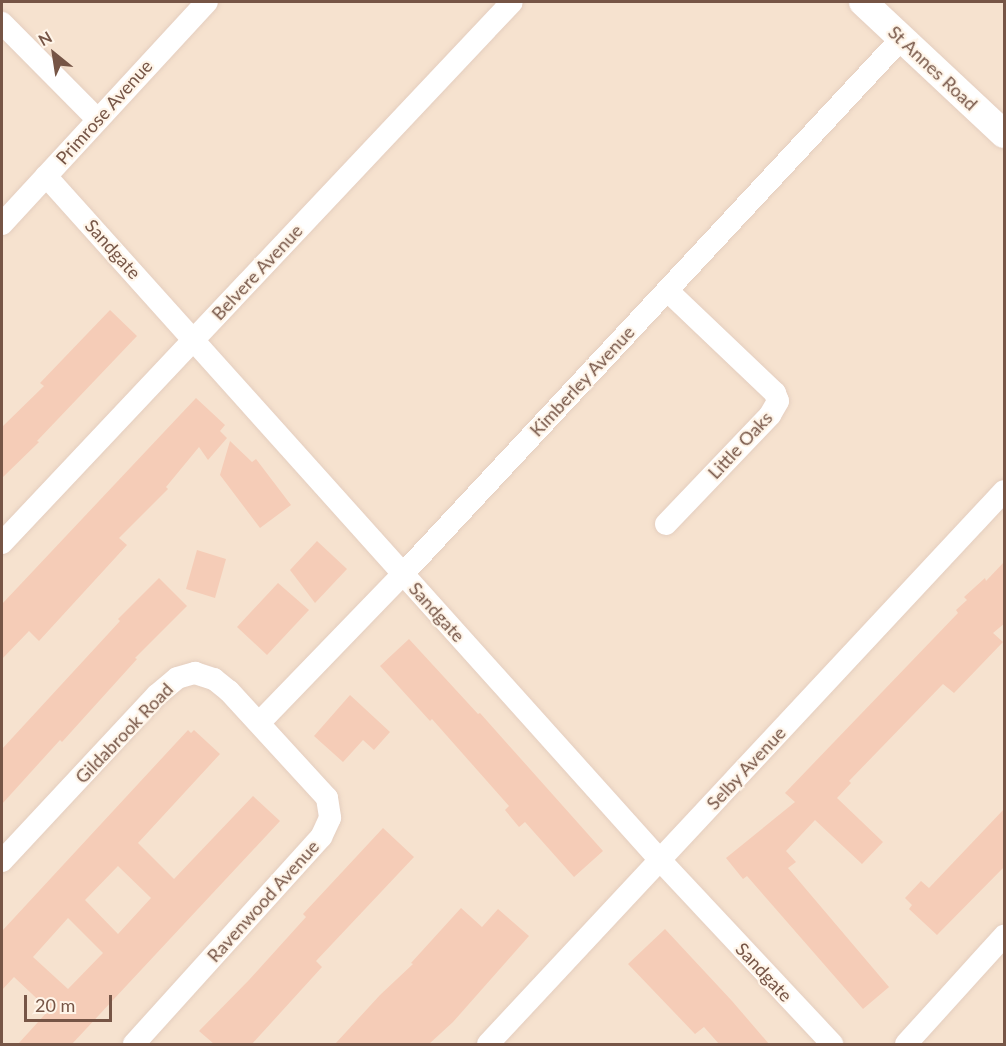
<!DOCTYPE html>
<style>
body{margin:0}
#map{position:relative;width:1006px;height:1046px;overflow:hidden;background:#fef1e1;font-family:Lato,sans-serif}
div>[style]{position:absolute}
[style*='--x']{left:calc(var(--x)*1px);top:calc(var(--y)*1px);width:calc(var(--w)*1px);rotate:calc(var(--a)*1deg)}
.residential>*{inset:0;background:#f6e2cf}
.building>*{inset:0;background:#f5ccb7}
.roads{filter:drop-shadow(0 0 2px #e4cebf) drop-shadow(0 0 2px #e4cebf)}
.minor>*{height:22px;margin:-11px;padding:0 11px;transform-origin:11px;border-radius:11px;background:#fff}
.tertiary>*{height:28px;margin:-14px;padding:0 14px;transform-origin:14px;border-radius:14px;background:#fff}
span{translate:-50% -50%;white-space:nowrap;text-align:center;line-height:1.15;-webkit-text-stroke:4.5px #fff5e9;paint-order:stroke}
.street-label{font-size:18px;color:#765546}
.frame{position:absolute;inset:0;border:3px solid #765546;pointer-events:none}
.north{position:absolute;left:24px;top:24px;width:60px;height:60px;-webkit-text-stroke:4px #fff5e9;paint-order:stroke;rotate:330deg;font-size:16px;font-weight:700;line-height:24px;text-align:center;color:#765546}
.north::after{content:'';display:block;margin:auto;width:21px;height:27px;background:#765546;clip-path:polygon(50% 0,100% 100%,50% 72%,0 100%)}
.scale{position:absolute;left:24px;top:995px;width:88px;height:27px;box-sizing:border-box;border:3px solid #765546;border-top:0;padding-left:8px;font-size:18px;line-height:21px;white-space:nowrap;color:#765546;-webkit-text-stroke:4px #fff5e9;paint-order:stroke}
</style>
<div id="map">
<div class="residential">
<i style="clip-path:polygon(2px 2px,1004px 2px,1004px 1044px,2px 1044px)"></i>
</div>
<div class="building">
<i style="clip-path:polygon(110px 310px,137px 336px,37px 441px,39px 442px,2px 478px,2px 427px,44px 386px,40px 383px)"></i>
<i style="clip-path:polygon(196px 398px,225px 425px,220px 431px,227px 438px,208px 460px,199px 447px,166px 487px,168px 489px,119px 538px,127px 545px,39px 641px,29px 631px,2px 659px,2px 604px)"></i>
<i style="clip-path:polygon(230px 441px,252px 462px,256px 459px,291px 505px,260px 528px,220px 475px)"></i>
<i style="clip-path:polygon(317px 541px,347px 569px,315px 603px,290px 570px)"></i>
<i style="clip-path:polygon(197px 550px,226px 559px,215px 598px,186px 589px)"></i>
<i style="clip-path:polygon(1005px 561px,1005px 623px,993px 633px,1003px 642px,954px 693px,943px 684px,941px 686px,849px 781px,851px 783px,837px 798px,883px 842px,862px 864px,815px 820px,786px 851px,796px 862px,788px 868px,889px 987px,863px 1009px,747px 876px,743px 879px,726px 858px,795px 802px,785px 793px,958px 613px,956px 610px,967px 600px,964px 597px,985px 578px,986px 581px)"></i>
<i style="clip-path:polygon(159px 578px,187px 606px,135px 658px,137px 659px,62px 742px,60px 740px,2px 804px,2px 749px,120px 621px,118px 619px)"></i>
<i style="clip-path:polygon(278px 583px,309px 610px,267px 655px,237px 627px)"></i>
<i style="clip-path:polygon(409px 639px,478px 714px,480px 713px,603px 851px,574px 877px,525px 822px,519px 827px,505px 810px,509px 806px,432px 719px,430px 721px,380px 666px)"></i>
<i style="clip-path:polygon(350px 695px,390px 732px,374px 750px,363px 740px,343px 762px,314px 736px)"></i>
<i style="clip-path:polygon(evenodd,188px 730px,191px 733px,194px 730px,220px 754px,138px 843px,174px 879px,253px 796px,280px 821px,72px 1044px,18px 1044px,49px 1010px,14px 977px,2px 990px,2px 931px,188px 730px,118px 866px,151px 898px,118px 934px,85px 900px,118px 866px,188px 730px,68px 918px,103px 953px,68px 989px,33px 957px,68px 918px)"></i>
<i style="clip-path:polygon(1005px 808px,1005px 866px,937px 935px,909px 909px,912px 905px,905px 898px,921px 881px,929px 888px)"></i>
<i style="clip-path:polygon(383px 828px,414px 857px,316px 961px,322px 967px,252px 1044px,214px 1044px,199px 1031px,249px 980px,306px 917px,303px 914px)"></i>
<i style="clip-path:polygon(461px 908px,482px 927px,498px 909px,529px 936px,453px 1022px,429px 1044px,335px 1044px,380px 995px,413px 964px,411px 963px)"></i>
<i style="clip-path:polygon(665px 929px,732px 1001px,769px 1044px,719px 1044px,704px 1027px,695px 1034px,628px 964px)"></i>
</div>
<div class="roads">
<div class="minor">
<i style="--x:2;--y:23;--w:134;--a:45.3"></i>
<i style="--x:46;--y:176;--w:919;--a:48.09"></i>
<i style="--x:660;--y:860;--w:252;--a:46.9"></i>
<i style="--x:2;--y:224;--w:302;--a:-47.3"></i>
<i style="--x:666;--y:524;--w:151;--a:-46.3"></i>
<i style="--x:770;--y:415;--w:16;--a:-60"></i>
<i style="--x:778;--y:401;--w:9;--a:-111"></i>
<i style="--x:775;--y:393;--w:149;--a:-136.4"></i>
<i style="--x:2;--y:543;--w:743;--a:-46.69"></i>
<i style="--x:260;--y:722;--w:206;--a:-46"></i>
<i style="--x:403;--y:574;--w:731;--a:-47.05"></i>
<i style="--x:2;--y:861;--w:227;--a:-47"></i>
<i style="--x:157;--y:695;--w:26;--a:-40"></i>
<i style="--x:177;--y:678;--w:19;--a:-16"></i>
<i style="--x:195;--y:673;--w:20;--a:18"></i>
<i style="--x:214;--y:679;--w:19;--a:39"></i>
<i style="--x:229;--y:691;--w:145;--a:47.5"></i>
<i style="--x:327;--y:798;--w:20;--a:81"></i>
<i style="--x:330;--y:818;--w:21;--a:115"></i>
<i style="--x:321;--y:837;--w:279;--a:132.1"></i>
<i style="--x:488;--y:1044;--w:756;--a:-46.98"></i>
<i style="--x:906;--y:1044;--w:146;--a:-47.8"></i>
</div>
<div class="tertiary">
<i style="--x:863;--y:2;--w:193;--a:43.1"></i>
</div>
</div>
<div class="street-label">
<span style="left:933px;top:68px;rotate:43deg">St Annes Road</span>
<span style="left:104px;top:112px;rotate:-48deg">Primrose Avenue</span>
<span style="left:113px;top:249px;rotate:48deg">Sandgate</span>
<span style="left:257px;top:272px;rotate:-47deg">Belvere Avenue</span>
<span style="left:582px;top:381px;rotate:-47deg">Kimberley Avenue</span>
<span style="left:740px;top:445px;rotate:-47deg">Little Oaks</span>
<span style="left:437px;top:612px;rotate:48deg">Sandgate</span>
<span style="left:124px;top:733px;rotate:-46deg">Gildabrook Road</span>
<span style="left:746px;top:768px;rotate:-47deg">Selby Avenue</span>
<span style="left:263px;top:901px;rotate:-48deg">Ravenwood Avenue</span>
<span style="left:764px;top:972px;rotate:47deg">Sandgate</span>
</div>
<div class="frame"></div>
<div class="north">N</div>
<div class="scale">20 m</div>
</div>
